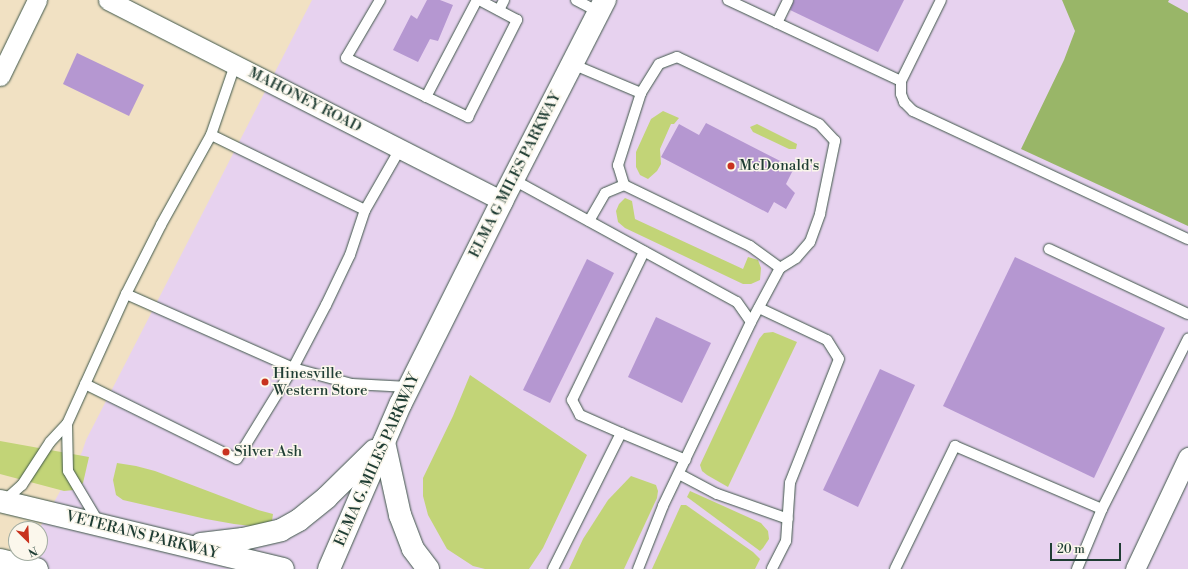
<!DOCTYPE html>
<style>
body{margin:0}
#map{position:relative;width:1188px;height:569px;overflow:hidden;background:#f1e1c3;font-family:"Libre Bodoni",serif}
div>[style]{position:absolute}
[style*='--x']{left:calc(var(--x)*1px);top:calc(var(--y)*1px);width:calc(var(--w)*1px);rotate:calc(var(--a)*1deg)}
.built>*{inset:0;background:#e7d2ef}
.green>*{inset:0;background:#c2d477}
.forest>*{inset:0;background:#99b668}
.building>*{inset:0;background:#b597d1}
.roads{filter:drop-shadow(0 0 1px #3e5649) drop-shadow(0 0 1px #3e5649)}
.service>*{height:10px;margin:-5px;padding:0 5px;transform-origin:5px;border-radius:5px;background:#fff}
.minor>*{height:19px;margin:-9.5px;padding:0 9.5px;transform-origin:9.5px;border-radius:9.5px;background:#fff}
.primary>*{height:22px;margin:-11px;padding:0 11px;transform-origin:11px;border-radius:11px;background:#fff}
.dots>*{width:11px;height:11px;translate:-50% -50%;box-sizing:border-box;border:2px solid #fbf7ec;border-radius:50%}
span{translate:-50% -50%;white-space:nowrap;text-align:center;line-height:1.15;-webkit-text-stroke:3px #fbf7ec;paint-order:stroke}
.street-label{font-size:15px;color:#1f3d34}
.poi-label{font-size:15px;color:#1f3d34}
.left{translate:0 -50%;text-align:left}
.north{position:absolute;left:8px;top:521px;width:40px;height:40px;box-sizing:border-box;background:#fbf7ec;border:1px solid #a3ada2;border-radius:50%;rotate:156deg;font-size:11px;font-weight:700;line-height:16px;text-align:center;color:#1f3d34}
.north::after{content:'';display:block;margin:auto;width:14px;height:18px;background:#c8321e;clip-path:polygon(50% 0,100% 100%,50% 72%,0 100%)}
.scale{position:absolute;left:1050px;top:543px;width:71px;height:18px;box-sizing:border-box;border:2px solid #1f3d34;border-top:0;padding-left:5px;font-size:12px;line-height:14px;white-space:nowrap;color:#1f3d34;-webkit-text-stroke:3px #fbf7ec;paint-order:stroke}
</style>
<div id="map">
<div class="built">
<i style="clip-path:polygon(312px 0,1188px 0,1188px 569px,17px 569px,26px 553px,40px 553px,39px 529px,82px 452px,86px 440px)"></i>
</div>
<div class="green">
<i style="clip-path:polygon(663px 111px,679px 118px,674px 124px,671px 124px,660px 149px,661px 164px,657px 171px,648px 179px,640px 175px,636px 167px,636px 152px,651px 119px)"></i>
<i style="clip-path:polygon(757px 124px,797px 144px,796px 149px,789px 149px,753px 132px,750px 127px)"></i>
<i style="clip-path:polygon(625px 198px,632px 201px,635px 219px,743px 269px,748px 257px,758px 260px,761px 268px,760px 280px,751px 284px,743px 284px,625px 228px,618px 222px,616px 211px,619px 204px)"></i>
<i style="clip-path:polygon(773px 332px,797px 342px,728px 487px,707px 475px,702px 471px,700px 465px,759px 339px,764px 333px)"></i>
<i style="clip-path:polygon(470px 375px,587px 455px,543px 548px,529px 569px,485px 569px,473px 566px,447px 549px,428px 515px,423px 496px,423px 478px,453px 416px)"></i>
<i style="clip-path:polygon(0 441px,89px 457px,83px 483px,74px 490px,64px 491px,0 474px)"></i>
<i style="clip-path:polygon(117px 463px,136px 466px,155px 471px,258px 510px,273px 514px,272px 521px,251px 526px,234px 524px,206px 519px,123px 500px,116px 495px,113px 480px)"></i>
<i style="clip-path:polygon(631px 476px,656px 485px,658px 491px,657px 498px,624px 569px,569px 569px,583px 539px,608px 500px)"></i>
<i style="clip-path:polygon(690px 491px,761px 523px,768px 531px,769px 539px,763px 548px,760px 551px,687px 497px)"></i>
<i style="clip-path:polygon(681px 505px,686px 505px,753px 552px,760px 559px,755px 569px,652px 569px)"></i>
</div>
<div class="forest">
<i style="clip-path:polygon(1062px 0,1169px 0,1168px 2px,1188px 13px,1188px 226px,1021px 149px,1064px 60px,1075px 31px)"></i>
</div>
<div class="building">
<i style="clip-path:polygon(427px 0,440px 0,453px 5px,438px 41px,430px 39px,418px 62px,393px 50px,411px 15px,417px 19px)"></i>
<i style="clip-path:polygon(794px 0,904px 0,878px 52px,790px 10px)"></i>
<i style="clip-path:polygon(77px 53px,144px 85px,129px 116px,63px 84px)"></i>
<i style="clip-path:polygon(706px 123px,794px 168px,786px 184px,795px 193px,786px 209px,774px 202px,768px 213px,661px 157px,679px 124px,699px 135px)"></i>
<i style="clip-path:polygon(1015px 257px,1165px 328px,1094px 478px,943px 406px)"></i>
<i style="clip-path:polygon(587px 259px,614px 273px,550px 403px,523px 390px)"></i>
<i style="clip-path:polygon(656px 317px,711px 343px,682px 403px,628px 377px)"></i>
<i style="clip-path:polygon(880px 369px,915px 385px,858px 507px,823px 490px)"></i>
</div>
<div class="roads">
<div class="service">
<i style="--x:380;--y:0;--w:67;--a:120.4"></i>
<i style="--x:346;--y:58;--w:136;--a:25.8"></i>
<i style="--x:468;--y:117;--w:109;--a:-63.2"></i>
<i style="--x:517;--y:20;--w:43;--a:-152.2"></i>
<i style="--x:576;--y:0;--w:26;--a:28"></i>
<i style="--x:728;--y:0;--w:191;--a:25.1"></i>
<i style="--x:901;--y:81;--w:90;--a:-63.7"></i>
<i style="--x:499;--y:10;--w:11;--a:-63"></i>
<i style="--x:777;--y:23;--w:25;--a:-64"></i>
<i style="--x:572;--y:64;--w:75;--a:22.8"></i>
<i style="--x:901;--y:81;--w:13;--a:90"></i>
<i style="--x:901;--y:94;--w:9;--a:69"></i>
<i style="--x:904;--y:102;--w:13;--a:45"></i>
<i style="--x:913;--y:111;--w:303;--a:25"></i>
<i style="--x:426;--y:97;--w:110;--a:-62.3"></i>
<i style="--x:211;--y:135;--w:74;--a:-71.1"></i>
<i style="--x:400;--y:149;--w:70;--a:119.8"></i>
<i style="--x:365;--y:210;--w:171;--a:-154"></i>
<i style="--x:211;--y:135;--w:103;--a:119.1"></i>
<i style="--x:161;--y:225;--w:77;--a:116.9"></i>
<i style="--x:126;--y:294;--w:183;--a:23.9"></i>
<i style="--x:293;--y:368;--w:61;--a:15.2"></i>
<i style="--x:352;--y:384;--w:57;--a:3"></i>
<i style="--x:512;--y:179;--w:256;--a:28.7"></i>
<i style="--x:737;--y:302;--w:24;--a:55"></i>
<i style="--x:751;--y:322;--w:204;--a:115.6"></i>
<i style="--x:663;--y:506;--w:68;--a:111.6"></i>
<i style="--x:589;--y:221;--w:32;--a:-60"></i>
<i style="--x:605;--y:193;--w:21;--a:-23"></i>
<i style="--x:1049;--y:249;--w:153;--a:25.1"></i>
<i style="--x:759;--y:308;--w:75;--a:25.2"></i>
<i style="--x:827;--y:340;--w:22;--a:58"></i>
<i style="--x:839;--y:359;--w:133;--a:111.6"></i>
<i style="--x:790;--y:483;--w:58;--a:93.9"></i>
<i style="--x:786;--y:541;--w:31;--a:117"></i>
<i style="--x:751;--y:322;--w:61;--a:-61.8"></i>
<i style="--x:780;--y:268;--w:19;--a:-32"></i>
<i style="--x:796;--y:258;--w:21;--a:-49"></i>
<i style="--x:810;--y:242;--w:30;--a:-70"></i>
<i style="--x:820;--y:214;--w:75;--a:-78.4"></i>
<i style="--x:835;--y:141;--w:23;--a:-133"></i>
<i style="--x:819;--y:124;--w:157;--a:-154.7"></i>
<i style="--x:677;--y:57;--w:19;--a:159"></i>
<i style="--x:659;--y:64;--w:34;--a:122"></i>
<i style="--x:641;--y:93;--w:76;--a:107.7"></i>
<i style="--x:618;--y:165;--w:21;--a:73"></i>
<i style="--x:624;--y:185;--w:140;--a:25.8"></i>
<i style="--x:750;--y:246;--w:37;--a:36"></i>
<i style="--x:85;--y:384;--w:169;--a:26.3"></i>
<i style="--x:237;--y:459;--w:107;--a:-58.4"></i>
<i style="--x:293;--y:368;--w:71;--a:-62.4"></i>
<i style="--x:326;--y:305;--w:55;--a:-64.4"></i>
<i style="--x:350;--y:255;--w:47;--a:-71.6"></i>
<i style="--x:67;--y:424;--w:143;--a:-65.6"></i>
<i style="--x:621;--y:433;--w:70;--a:22.6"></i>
<i style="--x:679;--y:474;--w:43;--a:27.8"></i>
<i style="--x:717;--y:494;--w:75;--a:19.4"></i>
<i style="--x:4;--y:501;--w:24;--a:-42"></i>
<i style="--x:22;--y:485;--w:51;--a:-56.9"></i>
<i style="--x:50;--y:442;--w:25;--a:-47"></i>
<i style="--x:67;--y:424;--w:47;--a:88.8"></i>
<i style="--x:68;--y:471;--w:61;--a:59.2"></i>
<i style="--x:553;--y:569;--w:152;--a:-63.4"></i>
<i style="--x:621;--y:433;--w:45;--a:-156.3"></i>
<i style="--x:580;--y:415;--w:17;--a:-118"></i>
<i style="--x:572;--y:400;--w:165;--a:-64.1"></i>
<i style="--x:895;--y:569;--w:137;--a:-64"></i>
<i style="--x:955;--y:446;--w:160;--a:23.2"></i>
<i style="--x:1077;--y:569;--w:65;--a:-67.4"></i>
<i style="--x:1102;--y:509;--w:191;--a:-63.2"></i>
</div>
<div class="minor">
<i style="--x:108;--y:0;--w:442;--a:27"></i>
<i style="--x:0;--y:76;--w:85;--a:-64"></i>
<i style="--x:1135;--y:569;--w:124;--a:-64.7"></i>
</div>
<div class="primary">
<i style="--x:384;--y:442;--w:75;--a:77.6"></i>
<i style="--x:400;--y:515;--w:36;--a:69"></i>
<i style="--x:413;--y:549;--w:25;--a:53"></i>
<i style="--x:0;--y:501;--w:291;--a:13.5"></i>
<i style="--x:201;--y:544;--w:42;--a:-6.8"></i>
<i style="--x:243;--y:539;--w:39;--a:-13"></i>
<i style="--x:281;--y:530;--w:21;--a:-29"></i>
<i style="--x:299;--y:520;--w:36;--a:-39"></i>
<i style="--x:327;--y:497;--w:66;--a:-44.4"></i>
<i style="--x:0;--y:560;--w:38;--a:14"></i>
<i style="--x:329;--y:569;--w:181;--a:-66.6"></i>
<i style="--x:401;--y:403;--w:226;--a:-63.4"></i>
<i style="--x:502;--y:201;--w:226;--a:-62.9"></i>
</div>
</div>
<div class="dots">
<i style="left:731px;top:166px;background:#c8321e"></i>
<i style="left:265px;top:382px;background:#c8321e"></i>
<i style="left:226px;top:452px;background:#c8321e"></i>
</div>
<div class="street-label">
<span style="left:305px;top:100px;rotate:27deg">MAHONEY ROAD</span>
<span style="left:515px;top:175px;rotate:-63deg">ELMA G MILES PARKWAY</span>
<span style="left:377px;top:460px;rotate:-66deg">ELMA G. MILES PARKWAY</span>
<span style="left:142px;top:535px;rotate:14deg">VETERANS PARKWAY</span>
</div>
<div class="poi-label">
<span class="left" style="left:739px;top:166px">McDonald's</span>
<span class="left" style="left:273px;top:382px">Hinesville<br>Western Store</span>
<span class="left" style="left:234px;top:452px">Silver Ash</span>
</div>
<div class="north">N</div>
<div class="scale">20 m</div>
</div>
